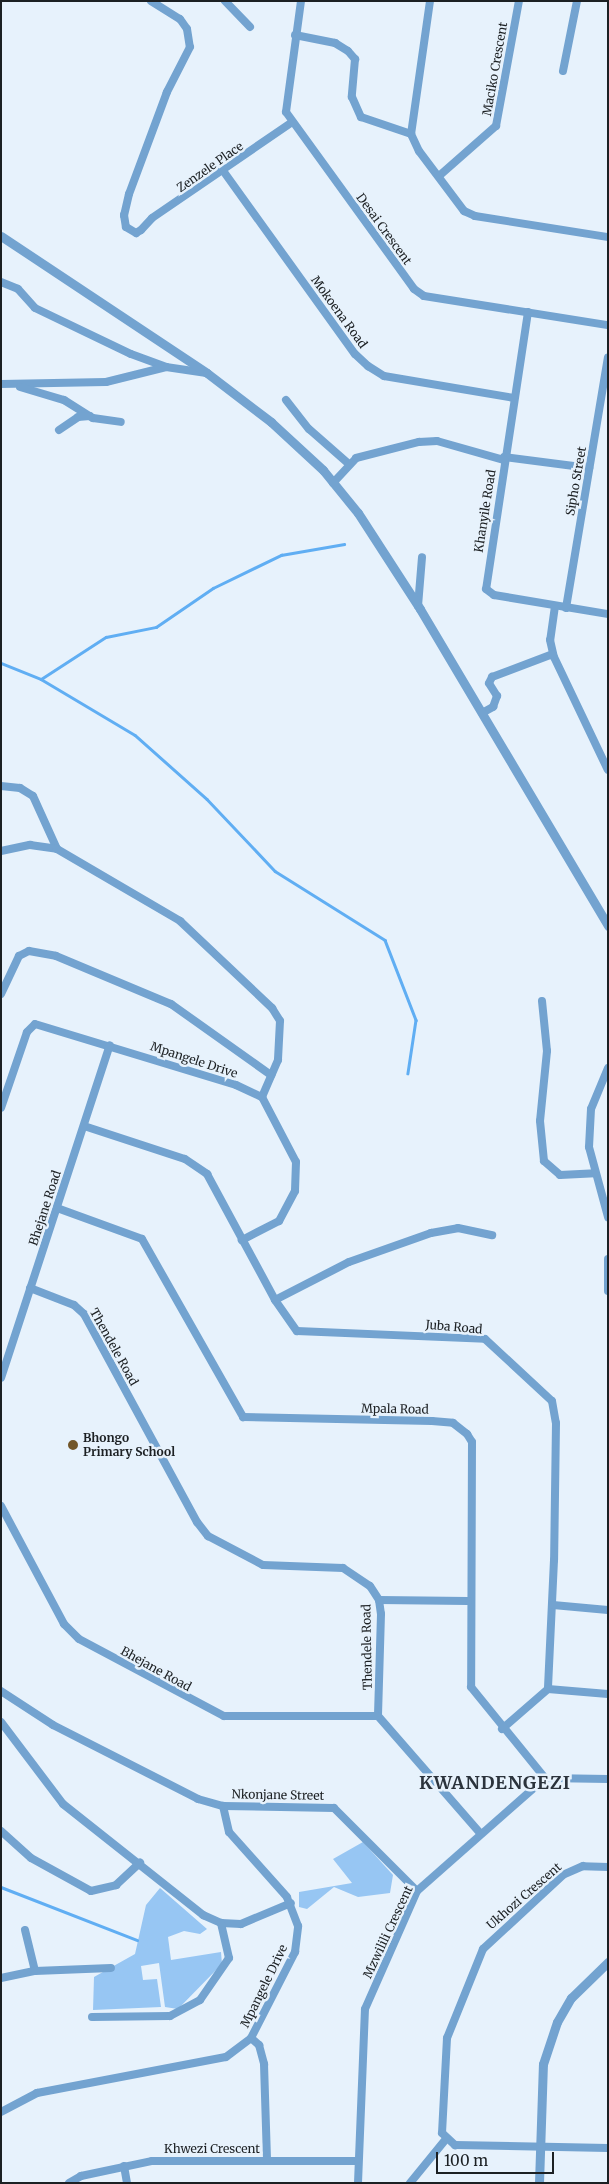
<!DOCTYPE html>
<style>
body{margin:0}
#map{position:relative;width:609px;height:2184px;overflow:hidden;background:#e7f2fc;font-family:Merriweather,serif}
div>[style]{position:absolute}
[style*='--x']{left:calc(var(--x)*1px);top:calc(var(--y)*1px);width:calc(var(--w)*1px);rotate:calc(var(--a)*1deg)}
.green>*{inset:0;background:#97c6f3}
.stream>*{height:2.5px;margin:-1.25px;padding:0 1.25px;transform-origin:1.25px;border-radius:1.25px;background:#60aef3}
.minor>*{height:8px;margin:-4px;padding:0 4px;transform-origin:4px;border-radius:4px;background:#73a3d0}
.tertiary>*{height:9px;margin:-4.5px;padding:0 4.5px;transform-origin:4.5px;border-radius:4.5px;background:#73a3d0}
.dots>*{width:14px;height:14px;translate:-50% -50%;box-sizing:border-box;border:2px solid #e7f2fc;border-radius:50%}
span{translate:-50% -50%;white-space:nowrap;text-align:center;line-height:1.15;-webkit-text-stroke:5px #e7f2fc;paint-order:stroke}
.street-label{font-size:12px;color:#1c2023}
.poi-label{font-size:12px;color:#1c2023;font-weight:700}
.left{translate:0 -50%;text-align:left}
.district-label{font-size:18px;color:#2b333c;font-weight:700;letter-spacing:1px}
.frame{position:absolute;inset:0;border:2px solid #1c2023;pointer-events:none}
.scale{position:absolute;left:436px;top:2152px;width:118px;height:22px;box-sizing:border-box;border:2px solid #1c2023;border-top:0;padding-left:6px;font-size:15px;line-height:18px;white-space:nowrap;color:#1c2023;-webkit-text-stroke:4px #e7f2fc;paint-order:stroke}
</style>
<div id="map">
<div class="green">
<i style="clip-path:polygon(363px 1842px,393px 1875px,390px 1893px,358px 1897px,334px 1887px,307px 1909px,299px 1907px,299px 1892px,352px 1883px,333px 1859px)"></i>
<i style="clip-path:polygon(160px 1888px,207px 1929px,200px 1934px,184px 1931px,168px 1937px,171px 1960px,221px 1952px,222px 1964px,178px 2009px,165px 2007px,159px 1963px,141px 1966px,143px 1980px,157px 1979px,161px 2007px,93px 2010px,94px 1977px,135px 1954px,146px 1905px)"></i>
</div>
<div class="stream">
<i style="--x:1;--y:663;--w:43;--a:21.8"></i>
<i style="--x:41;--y:679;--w:109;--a:30.8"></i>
<i style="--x:135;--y:735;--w:96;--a:41.6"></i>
<i style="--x:207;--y:799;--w:99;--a:46.6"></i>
<i style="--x:275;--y:871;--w:130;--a:32.1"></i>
<i style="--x:385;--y:940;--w:86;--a:68.8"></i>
<i style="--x:416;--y:1020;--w:54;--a:98.6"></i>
<i style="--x:41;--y:679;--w:77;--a:-32.9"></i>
<i style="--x:106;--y:637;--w:51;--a:-11.3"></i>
<i style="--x:156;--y:627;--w:69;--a:-34.4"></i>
<i style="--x:213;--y:588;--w:76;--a:-25.9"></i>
<i style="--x:281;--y:555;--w:64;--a:-9.9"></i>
<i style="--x:1;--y:1887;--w:146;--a:21.3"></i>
</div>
<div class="minor">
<i style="--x:151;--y:1;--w:34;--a:32"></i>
<i style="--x:180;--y:19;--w:12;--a:55"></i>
<i style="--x:187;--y:29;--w:18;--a:81"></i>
<i style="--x:190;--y:47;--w:51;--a:117.1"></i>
<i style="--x:167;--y:92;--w:109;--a:110.4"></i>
<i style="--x:129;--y:194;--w:22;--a:103"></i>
<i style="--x:124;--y:215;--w:12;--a:81"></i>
<i style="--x:126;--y:227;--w:12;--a:31"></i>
<i style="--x:136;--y:233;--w:6;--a:-31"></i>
<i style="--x:141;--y:230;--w:16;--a:-47"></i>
<i style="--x:152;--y:218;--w:170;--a:-34.4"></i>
<i style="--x:225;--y:1;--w:36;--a:46"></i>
<i style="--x:301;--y:1;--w:112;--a:97.7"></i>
<i style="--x:286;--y:112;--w:218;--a:54.1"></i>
<i style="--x:414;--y:289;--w:12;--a:35"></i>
<i style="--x:424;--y:296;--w:186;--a:9"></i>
<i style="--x:430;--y:1;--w:134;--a:98.1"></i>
<i style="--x:411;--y:134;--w:19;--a:65"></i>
<i style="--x:419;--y:151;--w:75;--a:53.1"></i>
<i style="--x:464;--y:211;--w:12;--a:24"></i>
<i style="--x:475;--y:216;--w:135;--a:9"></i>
<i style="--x:295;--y:35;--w:41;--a:11.3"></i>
<i style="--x:335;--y:43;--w:15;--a:32"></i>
<i style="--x:348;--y:51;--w:11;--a:49"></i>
<i style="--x:355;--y:59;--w:38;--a:95"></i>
<i style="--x:352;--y:97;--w:22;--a:66"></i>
<i style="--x:361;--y:117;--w:53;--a:18.8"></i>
<i style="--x:563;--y:71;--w:71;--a:-78.7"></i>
<i style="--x:224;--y:172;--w:224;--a:54.3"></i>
<i style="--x:355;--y:354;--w:18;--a:43"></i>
<i style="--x:368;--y:366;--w:19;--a:32"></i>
<i style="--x:384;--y:376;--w:132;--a:9.6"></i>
<i style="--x:439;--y:176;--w:76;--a:-41.3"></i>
<i style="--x:496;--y:126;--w:127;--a:-79.6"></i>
<i style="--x:1;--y:282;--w:18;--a:22"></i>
<i style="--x:18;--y:289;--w:25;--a:48"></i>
<i style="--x:35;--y:308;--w:106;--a:25.6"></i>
<i style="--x:131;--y:354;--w:37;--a:20"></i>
<i style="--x:166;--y:367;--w:41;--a:8.3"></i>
<i style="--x:528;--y:312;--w:280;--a:98.6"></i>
<i style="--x:486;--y:589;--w:10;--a:37"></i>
<i style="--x:494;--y:595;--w:116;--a:9.5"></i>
<i style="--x:1;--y:384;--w:105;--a:-1.1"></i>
<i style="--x:106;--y:382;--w:62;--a:-14"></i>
<i style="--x:20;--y:387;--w:46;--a:16.5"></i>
<i style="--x:64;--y:400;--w:34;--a:32"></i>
<i style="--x:93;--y:418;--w:28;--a:8"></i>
<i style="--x:286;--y:400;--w:37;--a:52"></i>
<i style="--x:309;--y:429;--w:53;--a:41.2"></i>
<i style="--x:59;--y:430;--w:23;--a:-34"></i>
<i style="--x:78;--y:417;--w:12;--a:-5"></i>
<i style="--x:504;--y:457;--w:86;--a:7.4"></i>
<i style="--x:333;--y:483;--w:34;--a:-47"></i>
<i style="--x:356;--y:458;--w:65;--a:-14.3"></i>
<i style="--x:419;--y:442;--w:18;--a:-3"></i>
<i style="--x:437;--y:441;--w:70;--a:15.8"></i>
<i style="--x:418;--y:606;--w:49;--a:-85.3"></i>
<i style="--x:555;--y:606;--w:34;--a:98"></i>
<i style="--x:550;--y:640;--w:17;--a:77"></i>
<i style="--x:554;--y:657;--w:125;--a:64.5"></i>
<i style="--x:566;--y:608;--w:254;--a:-80.5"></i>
<i style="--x:482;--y:713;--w:13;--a:-29"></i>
<i style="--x:493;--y:707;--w:12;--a:-70"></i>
<i style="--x:497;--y:696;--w:15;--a:-122"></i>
<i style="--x:489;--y:683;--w:7;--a:-63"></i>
<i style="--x:492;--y:677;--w:65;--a:-20.7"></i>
<i style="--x:1;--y:786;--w:19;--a:6"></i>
<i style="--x:20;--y:788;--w:15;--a:32"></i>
<i style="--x:33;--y:796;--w:58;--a:65.6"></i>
<i style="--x:1;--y:851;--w:30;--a:-12"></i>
<i style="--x:30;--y:845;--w:27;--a:8"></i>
<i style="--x:57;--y:849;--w:143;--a:30.3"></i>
<i style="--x:180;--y:921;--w:127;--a:43.4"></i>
<i style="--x:272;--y:1008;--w:15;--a:58"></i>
<i style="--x:280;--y:1021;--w:39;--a:93"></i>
<i style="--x:278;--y:1060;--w:40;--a:113.4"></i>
<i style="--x:1;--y:994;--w:42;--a:-64.7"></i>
<i style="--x:19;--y:956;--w:11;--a:-27"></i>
<i style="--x:29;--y:951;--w:27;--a:10"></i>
<i style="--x:56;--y:956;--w:125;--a:22.7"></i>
<i style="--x:171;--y:1004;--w:123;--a:35.4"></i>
<i style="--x:542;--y:1001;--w:50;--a:84.3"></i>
<i style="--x:547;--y:1051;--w:70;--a:95.7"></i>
<i style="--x:540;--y:1121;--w:40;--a:84.3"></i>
<i style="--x:544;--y:1161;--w:21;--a:41"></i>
<i style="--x:560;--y:1175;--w:35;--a:-3"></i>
<i style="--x:608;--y:1068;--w:44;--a:112.5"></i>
<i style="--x:591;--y:1109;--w:38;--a:93"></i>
<i style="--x:589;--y:1147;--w:73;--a:74.8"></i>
<i style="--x:1;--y:1108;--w:80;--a:-71.1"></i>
<i style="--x:27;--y:1032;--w:11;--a:-45"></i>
<i style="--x:35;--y:1024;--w:210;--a:16.9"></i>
<i style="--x:236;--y:1085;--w:29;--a:25"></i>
<i style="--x:262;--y:1097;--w:73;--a:62.4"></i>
<i style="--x:296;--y:1162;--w:29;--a:92"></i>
<i style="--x:295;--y:1191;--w:34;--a:118"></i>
<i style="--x:279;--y:1221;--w:42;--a:152.8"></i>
<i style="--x:84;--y:1126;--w:106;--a:18.1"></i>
<i style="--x:185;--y:1159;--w:27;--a:34"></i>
<i style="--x:207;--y:1174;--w:143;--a:61.6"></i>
<i style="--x:275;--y:1300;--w:38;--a:55"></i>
<i style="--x:297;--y:1331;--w:188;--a:2.4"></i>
<i style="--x:485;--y:1339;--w:91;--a:42.8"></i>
<i style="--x:552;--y:1401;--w:22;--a:80"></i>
<i style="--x:556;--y:1423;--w:137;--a:90.8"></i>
<i style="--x:554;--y:1560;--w:129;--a:92.7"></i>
<i style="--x:548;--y:1689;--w:61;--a:139"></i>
<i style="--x:57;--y:1208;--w:90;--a:20"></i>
<i style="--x:142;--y:1239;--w:205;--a:60.4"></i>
<i style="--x:243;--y:1417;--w:189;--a:1.2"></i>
<i style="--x:432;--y:1421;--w:21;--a:5"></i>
<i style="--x:453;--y:1423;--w:18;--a:38"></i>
<i style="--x:467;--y:1434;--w:9;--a:58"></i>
<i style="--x:472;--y:1442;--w:245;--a:90.2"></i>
<i style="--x:471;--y:1687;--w:117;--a:50.9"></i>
<i style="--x:608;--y:1259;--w:32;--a:90"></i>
<i style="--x:30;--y:1288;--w:47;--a:21.1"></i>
<i style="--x:74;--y:1305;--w:13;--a:42"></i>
<i style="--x:84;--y:1314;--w:237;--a:61.5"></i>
<i style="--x:197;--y:1522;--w:18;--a:52"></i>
<i style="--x:208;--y:1536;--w:62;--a:27.8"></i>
<i style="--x:263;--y:1565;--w:80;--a:2.1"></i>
<i style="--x:343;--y:1568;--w:32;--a:34"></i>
<i style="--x:370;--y:1586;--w:17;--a:57"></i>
<i style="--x:379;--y:1600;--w:14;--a:82"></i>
<i style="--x:381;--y:1614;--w:102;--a:91.7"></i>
<i style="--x:378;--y:1716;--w:155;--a:48.9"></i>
<i style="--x:275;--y:1300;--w:83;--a:-27.2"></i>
<i style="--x:349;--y:1262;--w:87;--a:-19.5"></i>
<i style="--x:431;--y:1233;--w:27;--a:-10"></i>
<i style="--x:458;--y:1228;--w:35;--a:12"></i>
<i style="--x:1;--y:1378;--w:350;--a:-71.9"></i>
<i style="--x:1;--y:1506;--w:134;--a:61.9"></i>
<i style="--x:64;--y:1624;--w:21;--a:45"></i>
<i style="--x:79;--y:1639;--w:164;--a:28"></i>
<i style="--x:224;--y:1716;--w:154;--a:0"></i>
<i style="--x:379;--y:1600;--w:89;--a:0.6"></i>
<i style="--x:553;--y:1605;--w:55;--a:5.2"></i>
<i style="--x:548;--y:1689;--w:60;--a:4.8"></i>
<i style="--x:1;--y:1691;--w:62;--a:33.2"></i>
<i style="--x:53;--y:1725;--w:163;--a:27"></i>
<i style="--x:198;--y:1799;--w:26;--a:16"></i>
<i style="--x:223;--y:1806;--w:111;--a:1"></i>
<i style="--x:334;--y:1808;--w:117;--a:45"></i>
<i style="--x:1;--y:1722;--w:103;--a:52.9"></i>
<i style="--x:63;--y:1804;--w:179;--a:38.4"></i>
<i style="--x:203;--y:1915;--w:20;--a:24"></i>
<i style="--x:221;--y:1923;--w:20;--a:3"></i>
<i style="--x:241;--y:1924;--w:54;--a:-22.8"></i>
<i style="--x:1;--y:1831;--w:40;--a:42"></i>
<i style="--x:31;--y:1858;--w:68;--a:28.8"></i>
<i style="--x:91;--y:1891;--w:26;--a:-13"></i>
<i style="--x:116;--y:1885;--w:33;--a:-43"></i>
<i style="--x:608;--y:1867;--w:25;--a:-178"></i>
<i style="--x:583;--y:1866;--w:22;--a:156"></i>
<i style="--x:563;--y:1875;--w:109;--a:137.2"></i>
<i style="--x:483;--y:1949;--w:96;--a:112"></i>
<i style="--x:447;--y:2038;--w:95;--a:93"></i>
<i style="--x:442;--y:2133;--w:18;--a:43"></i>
<i style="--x:455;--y:2145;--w:153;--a:1.1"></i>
<i style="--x:25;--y:1930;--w:42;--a:76.3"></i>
<i style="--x:1;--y:1978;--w:35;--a:-12"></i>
<i style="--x:35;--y:1971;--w:76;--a:-2.3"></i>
<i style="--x:92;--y:2017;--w:78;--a:-0.7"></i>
<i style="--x:170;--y:2016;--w:34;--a:-28"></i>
<i style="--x:200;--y:2000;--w:51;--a:-55.4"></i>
<i style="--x:229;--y:1958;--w:36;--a:-103"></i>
<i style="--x:251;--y:2038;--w:11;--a:41"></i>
<i style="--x:259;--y:2045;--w:20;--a:75"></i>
<i style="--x:264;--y:2064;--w:96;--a:88.2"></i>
<i style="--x:1;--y:2112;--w:41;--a:-27.8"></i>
<i style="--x:37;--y:2093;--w:192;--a:-10.8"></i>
<i style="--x:226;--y:2057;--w:31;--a:-37"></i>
<i style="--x:251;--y:2038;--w:97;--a:-62.9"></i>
<i style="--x:295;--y:1952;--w:26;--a:-83"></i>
<i style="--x:298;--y:1926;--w:31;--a:-111"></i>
<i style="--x:287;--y:1897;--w:87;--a:-131.7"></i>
<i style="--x:229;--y:1832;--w:27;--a:-103"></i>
<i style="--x:124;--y:2166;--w:17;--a:80"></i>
<i style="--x:69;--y:2183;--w:14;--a:-30"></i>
<i style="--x:81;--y:2176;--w:73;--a:-11.9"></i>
<i style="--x:152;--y:2161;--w:206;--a:0"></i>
<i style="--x:358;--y:2183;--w:174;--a:-87.7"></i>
<i style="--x:365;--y:2009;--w:129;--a:-66.2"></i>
<i style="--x:417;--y:1891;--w:171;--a:-41.4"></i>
<i style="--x:545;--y:1778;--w:63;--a:0.9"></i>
<i style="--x:410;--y:2183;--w:57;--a:-50.7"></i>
</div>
<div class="tertiary">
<i style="--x:1;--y:236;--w:247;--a:33.6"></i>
<i style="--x:207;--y:373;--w:81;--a:37.4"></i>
<i style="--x:271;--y:422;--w:71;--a:42.7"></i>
<i style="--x:323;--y:470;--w:55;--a:50.9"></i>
<i style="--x:358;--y:513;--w:114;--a:57.1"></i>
<i style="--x:420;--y:609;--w:369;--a:59.3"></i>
<i style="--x:539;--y:2183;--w:119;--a:-88.1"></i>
<i style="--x:543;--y:2064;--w:44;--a:-71.6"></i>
<i style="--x:557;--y:2022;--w:28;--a:-60"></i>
<i style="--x:571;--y:1998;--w:52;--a:-44.2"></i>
</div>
<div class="dots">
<i style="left:73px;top:1445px;background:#725629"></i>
</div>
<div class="street-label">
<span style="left:495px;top:69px;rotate:-80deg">Maciko Crescent</span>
<span style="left:210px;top:167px;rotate:-35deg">Zenzele Place</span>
<span style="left:384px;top:229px;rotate:54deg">Desai Crescent</span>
<span style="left:339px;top:312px;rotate:54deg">Mokoena Road</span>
<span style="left:576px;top:481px;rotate:-80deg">Sipho Street</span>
<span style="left:485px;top:511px;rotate:-81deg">Khanyile Road</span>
<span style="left:194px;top:1060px;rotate:18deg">Mpangele Drive</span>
<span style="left:45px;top:1208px;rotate:-72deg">Bhejane Road</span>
<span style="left:454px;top:1327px;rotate:5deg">Juba Road</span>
<span style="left:114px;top:1347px;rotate:61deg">Thendele Road</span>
<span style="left:395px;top:1409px;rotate:1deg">Mpala Road</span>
<span style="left:367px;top:1647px;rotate:-91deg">Thendele Road</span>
<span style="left:156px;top:1669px;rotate:29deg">Bhejane Road</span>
<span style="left:278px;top:1795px;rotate:1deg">Nkonjane Street</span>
<span style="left:524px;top:1896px;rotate:-41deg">Ukhozi Crescent</span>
<span style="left:388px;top:1932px;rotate:-65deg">Mzwilili Crescent</span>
<span style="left:264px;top:1986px;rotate:-64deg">Mpangele Drive</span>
<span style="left:212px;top:2149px">Khwezi Crescent</span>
</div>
<div class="poi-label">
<span class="left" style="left:83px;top:1445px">Bhongo<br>Primary School</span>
</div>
<div class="district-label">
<span style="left:495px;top:1783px">KWANDENGEZI</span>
</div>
<div class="frame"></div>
<div class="scale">100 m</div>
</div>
